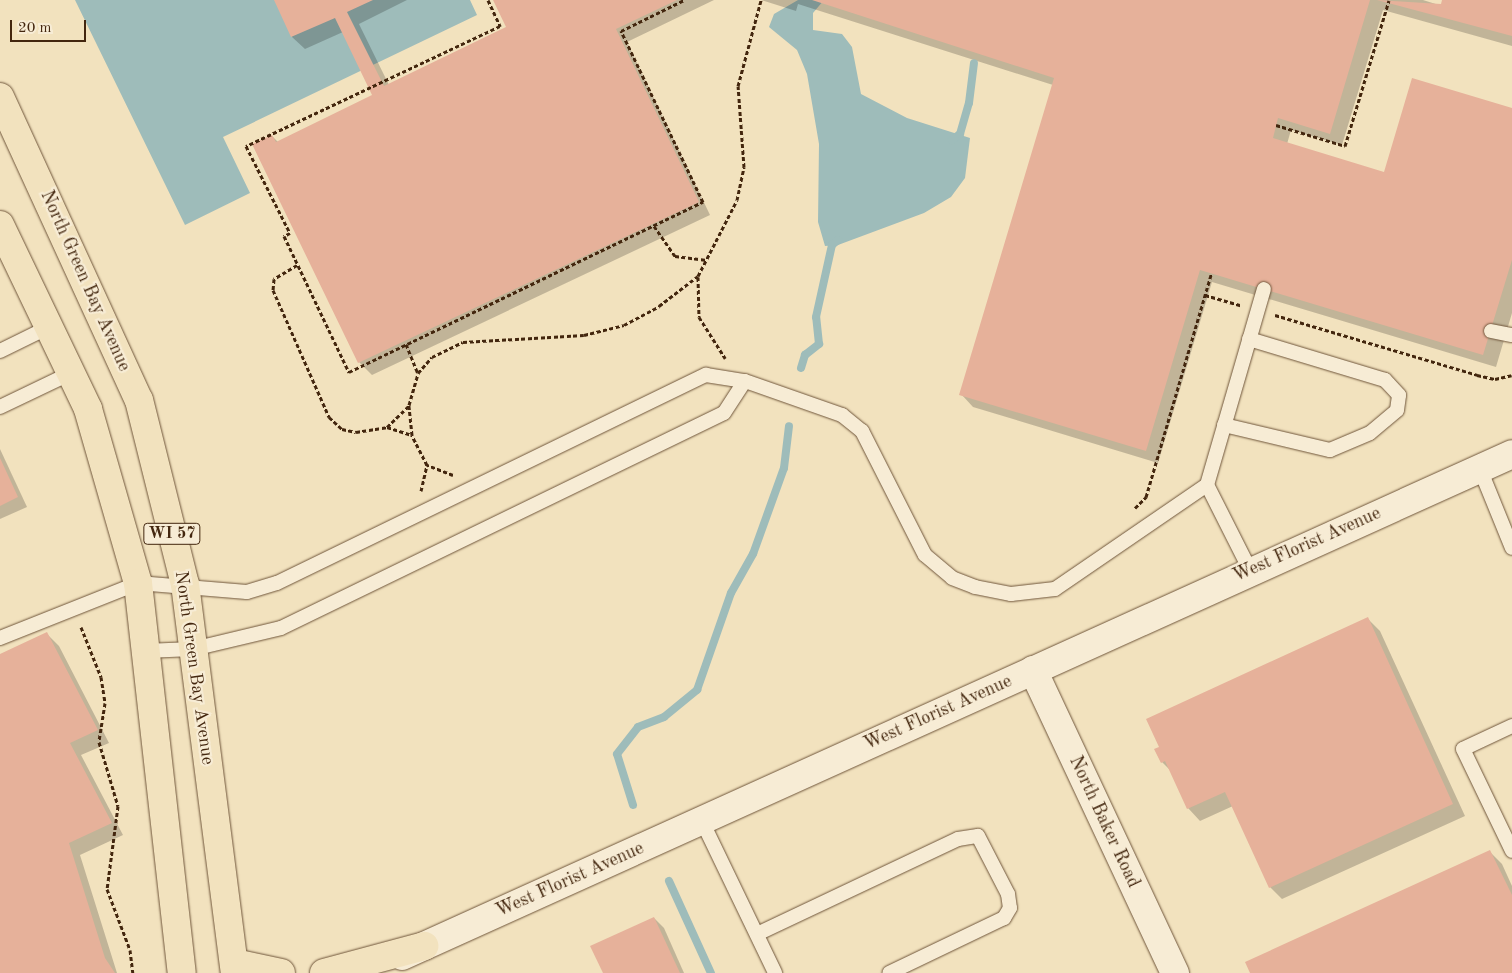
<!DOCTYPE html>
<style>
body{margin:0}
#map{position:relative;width:1512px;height:973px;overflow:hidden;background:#f2e2be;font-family:"Old Standard TT",serif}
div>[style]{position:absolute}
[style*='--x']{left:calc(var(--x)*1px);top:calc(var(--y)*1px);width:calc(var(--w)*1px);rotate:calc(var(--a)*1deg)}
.water>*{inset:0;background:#9ebcba}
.shadow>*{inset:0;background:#0003}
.stream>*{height:8px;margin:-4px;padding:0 4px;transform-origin:4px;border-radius:4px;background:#9ebcba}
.building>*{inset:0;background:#e6b19a}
.path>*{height:3px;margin-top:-1.5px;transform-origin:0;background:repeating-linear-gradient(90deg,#43260e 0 4px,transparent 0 6.5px)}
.roads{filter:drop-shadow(0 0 1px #6f553a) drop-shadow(0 0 1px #6f553a)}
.service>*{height:14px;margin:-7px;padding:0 7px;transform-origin:7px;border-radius:7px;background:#f7ecd5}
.minor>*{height:28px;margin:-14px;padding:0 14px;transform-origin:14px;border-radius:14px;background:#f7ecd5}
.primary>*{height:28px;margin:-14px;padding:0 14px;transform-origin:14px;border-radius:14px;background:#f2e2be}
span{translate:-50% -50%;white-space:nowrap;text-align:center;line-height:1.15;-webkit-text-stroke:4.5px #f7ecd5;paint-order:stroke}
.shield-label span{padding:1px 4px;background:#f7ecd5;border:1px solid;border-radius:4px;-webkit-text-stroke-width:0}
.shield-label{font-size:16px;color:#43260e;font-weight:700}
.street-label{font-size:18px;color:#43260e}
.scale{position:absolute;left:10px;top:20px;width:76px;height:22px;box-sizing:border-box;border:2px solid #43260e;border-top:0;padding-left:6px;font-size:15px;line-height:18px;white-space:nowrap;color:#43260e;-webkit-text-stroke:4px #f7ecd5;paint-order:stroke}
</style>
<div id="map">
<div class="water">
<i style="clip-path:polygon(75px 0,470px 0,477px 15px,223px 137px,250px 193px,185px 225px)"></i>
<i style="clip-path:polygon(798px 0,824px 0,813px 13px,813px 30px,842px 34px,852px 47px,861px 94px,907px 118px,970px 138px,965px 178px,951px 197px,924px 213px,838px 245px,825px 246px,818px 222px,819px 144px,807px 74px,797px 50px,769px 27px,774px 14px)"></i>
</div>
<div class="shadow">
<i style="clip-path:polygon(276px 0,407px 0,359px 24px,389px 85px,508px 28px,494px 0,714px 0,627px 42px,710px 215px,372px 375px,359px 362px,272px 136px,278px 142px,374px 96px,343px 32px,305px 49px,292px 37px)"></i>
<i style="clip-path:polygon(761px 0,1423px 0,1442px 6px,1443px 0,1512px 0,1512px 46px,1383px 10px,1342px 145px,1291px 130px,1287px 144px,1385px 174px,1512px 110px,1512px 313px,1496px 367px,1212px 282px,1158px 463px,973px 407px,961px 394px,1053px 85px,798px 4px,796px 11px)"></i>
<i style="clip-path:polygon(0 449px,27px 507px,0 519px)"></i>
<i style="clip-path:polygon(1368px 619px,1380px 631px,1465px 816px,1282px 899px,1270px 887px,1233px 806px,1200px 821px,1188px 808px,1171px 771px,1162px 762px)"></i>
<i style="clip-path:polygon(47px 634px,59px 646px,109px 743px,81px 755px,123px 835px,80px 855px,117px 973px,0 973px,0 655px)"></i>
<i style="clip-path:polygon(1490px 852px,1502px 864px,1512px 886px,1512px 973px,1251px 973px)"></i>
<i style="clip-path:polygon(654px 918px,664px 928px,684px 973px,604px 973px)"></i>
</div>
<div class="stream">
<i style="--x:952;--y:140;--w:10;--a:-37"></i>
<i style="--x:960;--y:134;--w:32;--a:-74"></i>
<i style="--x:969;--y:103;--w:40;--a:-82.9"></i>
<i style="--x:801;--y:368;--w:14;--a:-73"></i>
<i style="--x:805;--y:355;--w:18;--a:-38"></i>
<i style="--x:819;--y:344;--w:27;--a:-96"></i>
<i style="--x:816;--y:317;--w:74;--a:-77.5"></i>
<i style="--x:832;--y:245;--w:8;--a:-40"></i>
<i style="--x:633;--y:805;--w:53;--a:-107.4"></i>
<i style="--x:617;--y:754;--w:34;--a:-52"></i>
<i style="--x:638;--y:727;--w:28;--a:-21"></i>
<i style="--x:664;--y:717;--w:43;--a:-39.3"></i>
<i style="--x:697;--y:690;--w:103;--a:-70.7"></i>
<i style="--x:731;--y:593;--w:45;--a:-60.6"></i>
<i style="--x:753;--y:554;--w:91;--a:-70.2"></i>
<i style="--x:784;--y:468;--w:42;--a:-83.2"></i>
<i style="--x:669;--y:881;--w:101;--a:65.5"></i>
</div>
<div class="building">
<i style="clip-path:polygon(274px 0,373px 0,347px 12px,384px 86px,506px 27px,493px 0,677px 0,616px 29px,699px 202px,358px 363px,252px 144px,272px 135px,276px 142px,372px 95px,335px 18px,291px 37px)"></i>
<i style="clip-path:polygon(812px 0,1370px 0,1330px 134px,1278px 118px,1273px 138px,1384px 172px,1412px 78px,1512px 108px,1512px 260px,1483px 355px,1200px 270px,1146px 451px,959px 395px,1054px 78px)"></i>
<i style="clip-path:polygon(1377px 0,1441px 4px,1442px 0,1512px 0,1512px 36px)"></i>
<i style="clip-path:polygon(0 458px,18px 497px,0 506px)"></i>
<i style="clip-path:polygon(1368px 617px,1453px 804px,1269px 888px,1225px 792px,1187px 809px,1165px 761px,1161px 763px,1154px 749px,1159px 747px,1146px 719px)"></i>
<i style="clip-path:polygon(47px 632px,98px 730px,70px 743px,112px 823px,69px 843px,105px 958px,115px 973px,0 973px,0 654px)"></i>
<i style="clip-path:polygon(1490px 850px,1512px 895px,1512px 973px,1250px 973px,1245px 962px)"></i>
<i style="clip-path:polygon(654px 917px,680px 973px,603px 973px,590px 946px)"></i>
</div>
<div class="path">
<i style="--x:488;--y:0;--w:29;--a:65"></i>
<i style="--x:500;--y:26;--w:281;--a:154.7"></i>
<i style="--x:246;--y:146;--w:97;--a:63.2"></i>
<i style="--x:290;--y:233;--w:7;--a:153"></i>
<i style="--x:284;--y:236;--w:151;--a:64.5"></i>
<i style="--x:349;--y:372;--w:393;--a:-25.7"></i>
<i style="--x:703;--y:202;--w:190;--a:-115.6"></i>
<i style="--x:621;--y:31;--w:70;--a:-26.2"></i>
<i style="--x:1276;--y:125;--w:72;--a:16.9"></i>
<i style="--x:1345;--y:146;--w:152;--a:-73.2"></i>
<i style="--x:654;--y:226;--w:37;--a:55"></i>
<i style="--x:675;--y:256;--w:32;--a:7"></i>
<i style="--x:297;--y:265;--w:27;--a:149"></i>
<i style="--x:274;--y:279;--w:11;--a:95"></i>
<i style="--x:273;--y:290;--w:139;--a:66.2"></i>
<i style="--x:329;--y:417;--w:18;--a:43"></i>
<i style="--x:342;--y:429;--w:14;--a:12"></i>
<i style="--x:356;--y:432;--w:31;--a:-9"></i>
<i style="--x:387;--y:427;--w:26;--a:18"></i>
<i style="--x:698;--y:277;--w:40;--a:88.6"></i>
<i style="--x:699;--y:317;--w:49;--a:57.6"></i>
<i style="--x:1205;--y:295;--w:37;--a:16"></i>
<i style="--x:1275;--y:315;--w:211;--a:16.5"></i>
<i style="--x:1477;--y:375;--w:18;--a:13"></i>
<i style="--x:1495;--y:379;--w:17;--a:-13"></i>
<i style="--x:406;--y:344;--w:31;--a:68"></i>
<i style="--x:387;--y:427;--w:30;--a:-44"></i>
<i style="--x:453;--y:475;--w:28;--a:-159"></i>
<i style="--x:427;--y:465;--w:34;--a:-117"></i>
<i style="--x:412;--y:435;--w:30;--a:-96"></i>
<i style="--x:409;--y:405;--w:33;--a:-74"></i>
<i style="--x:418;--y:373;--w:21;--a:-49"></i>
<i style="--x:432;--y:357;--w:34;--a:-26"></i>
<i style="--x:463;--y:342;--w:121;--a:-3.3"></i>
<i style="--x:584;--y:335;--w:41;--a:-14"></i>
<i style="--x:624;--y:325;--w:40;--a:-28"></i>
<i style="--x:659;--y:306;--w:49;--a:-37.6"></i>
<i style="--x:698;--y:276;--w:85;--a:-62.8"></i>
<i style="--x:737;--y:200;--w:34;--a:-78"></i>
<i style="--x:744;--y:167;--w:81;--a:-94.2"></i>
<i style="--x:738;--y:86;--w:89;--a:-75"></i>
<i style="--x:421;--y:491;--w:27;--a:-77"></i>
<i style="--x:1135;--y:508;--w:16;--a:-45"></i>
<i style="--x:1146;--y:497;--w:232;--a:-73.7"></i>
<i style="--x:81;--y:627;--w:54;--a:68.2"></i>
<i style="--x:101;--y:677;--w:26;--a:81"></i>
<i style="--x:105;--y:703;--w:39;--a:99"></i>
<i style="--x:99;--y:742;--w:67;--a:73.5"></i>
<i style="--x:118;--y:806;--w:84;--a:97.5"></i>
<i style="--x:107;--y:889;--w:65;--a:69.3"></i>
<i style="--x:130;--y:950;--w:23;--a:83"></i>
</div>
<div class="roads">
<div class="service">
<i style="--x:1491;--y:331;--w:21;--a:11"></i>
<i style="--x:0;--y:351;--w:55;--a:-26.1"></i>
<i style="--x:0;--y:407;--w:79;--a:-25.6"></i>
<i style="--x:1224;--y:425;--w:109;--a:13.3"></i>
<i style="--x:1330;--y:450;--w:43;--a:-23"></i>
<i style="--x:1370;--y:433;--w:35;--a:-40"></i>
<i style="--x:1397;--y:410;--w:15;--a:-82"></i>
<i style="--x:1399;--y:395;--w:21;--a:-133"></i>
<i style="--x:1385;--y:380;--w:142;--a:-163.2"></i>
<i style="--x:1480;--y:469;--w:85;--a:67.9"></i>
<i style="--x:1250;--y:570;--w:95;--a:-116.8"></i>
<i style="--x:1207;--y:485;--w:204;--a:-73.8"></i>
<i style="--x:0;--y:638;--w:149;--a:-21.7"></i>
<i style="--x:138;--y:583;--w:109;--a:4.7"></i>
<i style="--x:247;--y:592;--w:31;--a:-17"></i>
<i style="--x:277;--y:583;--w:477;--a:-25.9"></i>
<i style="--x:706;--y:375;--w:39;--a:9"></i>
<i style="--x:745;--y:381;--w:103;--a:19.3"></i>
<i style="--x:842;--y:415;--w:26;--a:39"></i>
<i style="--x:862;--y:431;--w:139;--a:63.1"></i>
<i style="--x:925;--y:555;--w:35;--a:40"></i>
<i style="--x:952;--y:578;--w:25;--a:21"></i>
<i style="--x:975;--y:587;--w:37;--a:11"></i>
<i style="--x:1011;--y:594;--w:44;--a:-6.5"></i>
<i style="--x:1055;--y:589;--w:184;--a:-34.4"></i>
<i style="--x:145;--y:651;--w:48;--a:-2.4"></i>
<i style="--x:193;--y:649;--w:90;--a:-13.4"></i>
<i style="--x:281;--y:628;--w:492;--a:-25.9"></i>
<i style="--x:724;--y:413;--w:38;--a:-57"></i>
<i style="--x:1512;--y:726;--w:54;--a:154.9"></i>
<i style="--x:1463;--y:749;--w:113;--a:64.3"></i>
<i style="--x:701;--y:819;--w:171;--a:64.3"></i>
<i style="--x:757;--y:934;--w:222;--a:-25.3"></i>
<i style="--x:958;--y:839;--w:20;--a:-9"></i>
<i style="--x:978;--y:836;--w:65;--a:62.7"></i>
<i style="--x:1008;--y:894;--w:14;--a:82"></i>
<i style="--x:1010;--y:908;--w:12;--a:121"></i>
<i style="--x:1004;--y:918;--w:127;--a:154.4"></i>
</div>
<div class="minor">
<i style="--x:1033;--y:670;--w:335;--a:64.9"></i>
<i style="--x:402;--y:956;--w:1218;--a:-24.33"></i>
</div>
<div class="primary">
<i style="--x:0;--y:97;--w:333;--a:65.4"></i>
<i style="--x:139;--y:400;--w:190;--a:76"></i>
<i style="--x:185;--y:584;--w:392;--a:82.7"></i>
<i style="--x:0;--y:225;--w:204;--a:64.4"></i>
<i style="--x:88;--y:409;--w:181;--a:74"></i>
<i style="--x:138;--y:583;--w:392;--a:83.6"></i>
<i style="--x:234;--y:963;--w:48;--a:12"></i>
<i style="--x:324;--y:973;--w:104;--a:-15.1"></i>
</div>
</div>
<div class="shield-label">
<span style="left:172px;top:534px">WI 57</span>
</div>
<div class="street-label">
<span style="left:85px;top:281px;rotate:66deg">North Green Bay Avenue</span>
<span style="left:1307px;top:545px;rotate:-24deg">West Florist Avenue</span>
<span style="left:194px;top:668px;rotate:82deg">North Green Bay Avenue</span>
<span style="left:938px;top:713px;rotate:-24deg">West Florist Avenue</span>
<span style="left:1104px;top:822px;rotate:65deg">North Baker Road</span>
<span style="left:570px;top:880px;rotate:-24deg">West Florist Avenue</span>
</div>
<div class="scale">20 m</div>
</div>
